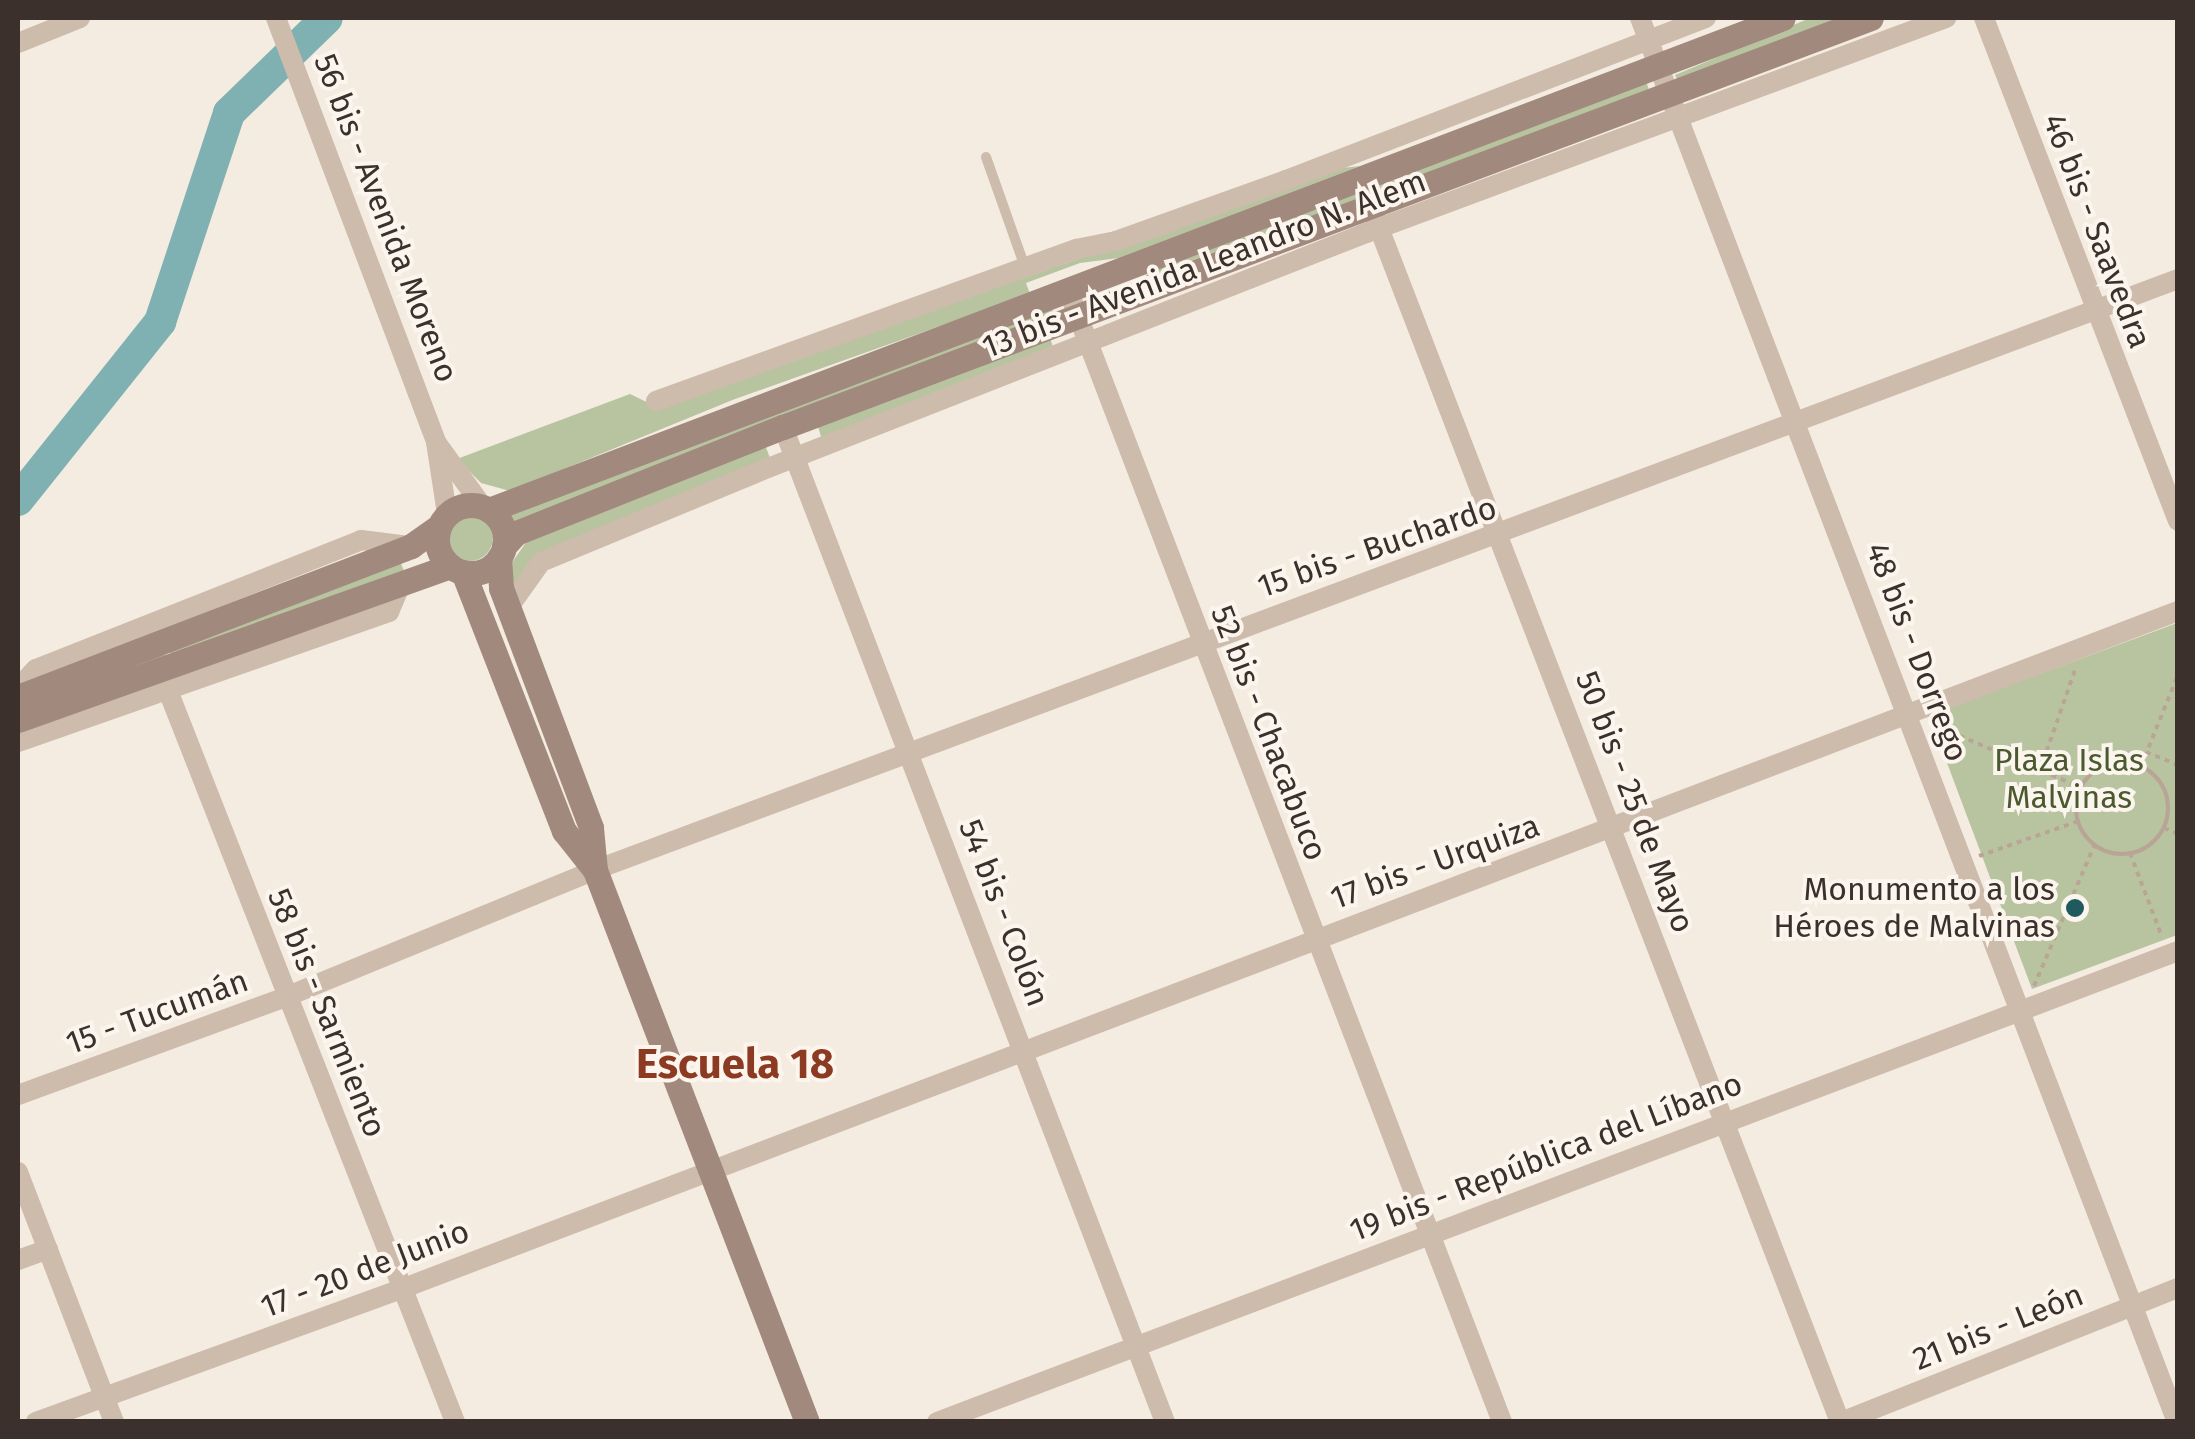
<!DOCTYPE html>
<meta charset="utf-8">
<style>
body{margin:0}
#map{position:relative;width:2195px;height:1439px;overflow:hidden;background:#f4ebe1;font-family:"Fira Sans",sans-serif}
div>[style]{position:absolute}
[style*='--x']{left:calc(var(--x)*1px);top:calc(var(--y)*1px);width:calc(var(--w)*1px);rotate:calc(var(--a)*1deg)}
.green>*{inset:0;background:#b8c4a0}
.round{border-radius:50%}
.river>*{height:32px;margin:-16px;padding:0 16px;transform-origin:16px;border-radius:16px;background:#7fb0b2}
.path>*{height:4px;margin-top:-2px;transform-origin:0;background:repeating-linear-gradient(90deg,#b9a596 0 5px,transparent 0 10px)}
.path>.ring{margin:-2px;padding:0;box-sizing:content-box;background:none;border:4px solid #b9a596;border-radius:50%}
.service>*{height:10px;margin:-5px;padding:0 5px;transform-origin:5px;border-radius:5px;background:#cdbbac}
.minor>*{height:20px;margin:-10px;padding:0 10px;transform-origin:10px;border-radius:10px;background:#cdbbac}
.secondary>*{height:25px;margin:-12.5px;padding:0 12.5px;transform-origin:12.5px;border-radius:12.5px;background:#a18a7d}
.secondary>.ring{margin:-12.5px;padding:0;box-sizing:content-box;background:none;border:25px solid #a18a7d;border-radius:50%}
.dots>*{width:28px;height:28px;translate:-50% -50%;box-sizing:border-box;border:5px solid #fbf5ee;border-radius:50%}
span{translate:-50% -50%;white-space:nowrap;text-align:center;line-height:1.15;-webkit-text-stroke:8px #fbf5ee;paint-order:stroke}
.street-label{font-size:32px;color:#3b302b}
.park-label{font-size:32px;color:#4a5a2e}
.poi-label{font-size:32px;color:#3b302b}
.right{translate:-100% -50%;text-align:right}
.district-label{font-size:42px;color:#8c3b22;font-weight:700}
.frame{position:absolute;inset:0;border:20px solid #3b302b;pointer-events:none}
</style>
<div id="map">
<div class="green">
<i style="clip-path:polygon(1810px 18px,1841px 18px,1678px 81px,1675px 75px)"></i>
<i style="clip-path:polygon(1646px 81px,1649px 90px,1139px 280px,1166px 262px)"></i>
<i style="clip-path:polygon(1360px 166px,1119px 258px,1080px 263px,1026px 283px,1030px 294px,735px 399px,510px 491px,481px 483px,457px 459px,630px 394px,657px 407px,1333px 169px)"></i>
<i style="clip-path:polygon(1051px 306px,1055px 317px,514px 524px,509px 513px)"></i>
<i style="clip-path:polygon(1050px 338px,1053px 347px,822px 440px,817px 423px)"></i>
<i style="clip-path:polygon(764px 442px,770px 458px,514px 586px,511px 564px,527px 541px)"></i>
<i class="round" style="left:447px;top:515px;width:46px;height:46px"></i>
<i style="clip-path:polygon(400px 561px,404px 571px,173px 657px,169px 651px)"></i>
<i style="clip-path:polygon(2177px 623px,2177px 935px,2032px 989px,1929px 715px)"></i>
</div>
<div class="river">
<i style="--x:18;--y:500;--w:228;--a:-51.4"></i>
<i style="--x:160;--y:322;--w:220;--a:-71.7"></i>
<i style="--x:229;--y:113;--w:136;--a:-44.1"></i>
</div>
<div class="path">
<i style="--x:1932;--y:724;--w:161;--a:23.1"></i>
<i style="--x:2146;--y:752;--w:35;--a:22"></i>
<i class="ring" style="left:2076px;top:762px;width:88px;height:88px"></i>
<i style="--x:2141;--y:766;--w:98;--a:-67.9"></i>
<i style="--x:2040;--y:770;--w:106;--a:-70.7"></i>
<i style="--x:2164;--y:828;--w:15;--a:23"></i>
<i style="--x:2130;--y:853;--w:90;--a:69.1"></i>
<i style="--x:1979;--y:856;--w:106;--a:-19.3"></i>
<i style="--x:2034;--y:986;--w:155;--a:-66.8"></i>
</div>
<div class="service">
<i style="--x:986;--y:157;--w:117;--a:70.5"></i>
</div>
<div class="minor">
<i style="--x:276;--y:18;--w:453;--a:69.3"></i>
<i style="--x:436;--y:442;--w:73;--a:81.3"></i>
<i style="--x:1640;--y:18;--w:1503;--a:69.07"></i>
<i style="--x:1984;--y:18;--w:539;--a:68.91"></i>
<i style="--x:18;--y:43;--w:67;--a:-22"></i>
<i style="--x:1374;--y:215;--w:1294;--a:68.89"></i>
<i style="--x:1073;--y:303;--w:1198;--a:69.02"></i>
<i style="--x:656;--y:401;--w:447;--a:-19.9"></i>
<i style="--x:1076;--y:249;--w:41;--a:-11.3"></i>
<i style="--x:1116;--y:241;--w:181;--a:-19.7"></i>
<i style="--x:1286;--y:180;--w:450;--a:-21.1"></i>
<i style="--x:783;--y:427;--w:1066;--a:69"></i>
<i style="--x:436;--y:442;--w:80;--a:54.1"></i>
<i style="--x:509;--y:607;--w:55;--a:-54.6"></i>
<i style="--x:541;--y:562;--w:246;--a:-22.5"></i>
<i style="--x:768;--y:468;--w:643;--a:-21.45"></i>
<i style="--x:1366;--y:233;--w:619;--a:-20.34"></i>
<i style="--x:143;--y:627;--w:854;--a:68.57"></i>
<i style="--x:18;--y:688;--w:26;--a:-47"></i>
<i style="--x:36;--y:669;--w:350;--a:-21.6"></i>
<i style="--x:361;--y:540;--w:48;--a:7.1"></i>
<i style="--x:18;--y:742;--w:393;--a:-19.3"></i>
<i style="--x:389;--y:612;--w:30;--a:-67"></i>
<i style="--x:18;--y:1095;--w:288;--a:-20.1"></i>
<i style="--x:288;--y:996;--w:332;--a:-22.3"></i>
<i style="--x:595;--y:870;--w:1690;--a:-20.47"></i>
<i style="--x:18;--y:1172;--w:268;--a:69"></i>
<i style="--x:18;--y:1260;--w:32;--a:-20"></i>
<i style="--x:36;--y:1422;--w:392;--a:-20"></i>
<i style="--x:404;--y:1288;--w:1899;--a:-20.89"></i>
<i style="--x:937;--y:1422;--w:1327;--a:-20.78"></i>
<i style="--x:1841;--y:1422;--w:363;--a:-21.7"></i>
</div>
<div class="secondary">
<i class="ring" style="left:437px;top:505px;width:43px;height:43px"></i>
<i style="--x:489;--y:510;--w:1384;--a:-20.82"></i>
<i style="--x:504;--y:546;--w:18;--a:-47"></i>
<i style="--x:516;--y:533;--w:287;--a:-21.7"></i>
<i style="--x:783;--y:427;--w:1162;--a:-20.6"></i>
<i style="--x:499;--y:558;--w:30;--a:86"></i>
<i style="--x:501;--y:588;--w:256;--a:69.4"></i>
<i style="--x:591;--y:828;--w:42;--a:84.6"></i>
<i style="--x:595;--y:870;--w:591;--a:68.99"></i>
<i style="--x:463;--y:572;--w:278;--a:68.7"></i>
<i style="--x:564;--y:831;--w:50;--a:51.5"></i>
<i style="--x:18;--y:697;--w:421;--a:-21"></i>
<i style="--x:411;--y:546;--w:33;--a:-35"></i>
<i style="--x:18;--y:720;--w:459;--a:-19.6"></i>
</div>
<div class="dots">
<i style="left:2075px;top:908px;background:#1f5a5e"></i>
</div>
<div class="street-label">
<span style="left:386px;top:218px;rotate:69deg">56 bis - Avenida Moreno</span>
<span style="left:2097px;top:231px;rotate:69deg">46 bis - Saavedra</span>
<span style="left:1204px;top:264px;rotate:-21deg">13 bis - Avenida Leandro N. Alem</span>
<span style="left:1377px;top:547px;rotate:-19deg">15 bis - Buchardo</span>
<span style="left:1917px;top:652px;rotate:69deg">48 bis - Dorrego</span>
<span style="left:1269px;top:733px;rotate:69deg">52 bis - Chacabuco</span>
<span style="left:1635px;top:802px;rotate:69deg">50 bis - 25 de Mayo</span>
<span style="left:1435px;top:862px;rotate:-20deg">17 bis - Urquiza</span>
<span style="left:1004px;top:913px;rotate:69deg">54 bis - Colón</span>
<span style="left:157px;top:1012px;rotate:-20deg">15 - Tucumán</span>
<span style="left:327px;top:1013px;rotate:68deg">58 bis - Sarmiento</span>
<span style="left:1546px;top:1157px;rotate:-21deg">19 bis - República del Líbano</span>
<span style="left:365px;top:1269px;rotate:-21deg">17 - 20 de Junio</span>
<span style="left:1998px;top:1327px;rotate:-22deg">21 bis - León</span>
</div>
<div class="park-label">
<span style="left:2069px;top:779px">Plaza Islas<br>Malvinas</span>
</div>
<div class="poi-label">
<span class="right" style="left:2055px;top:908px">Monumento a los<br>Héroes de Malvinas</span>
</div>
<div class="district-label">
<span style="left:735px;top:1064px">Escuela 18</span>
</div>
<div class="frame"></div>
</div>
